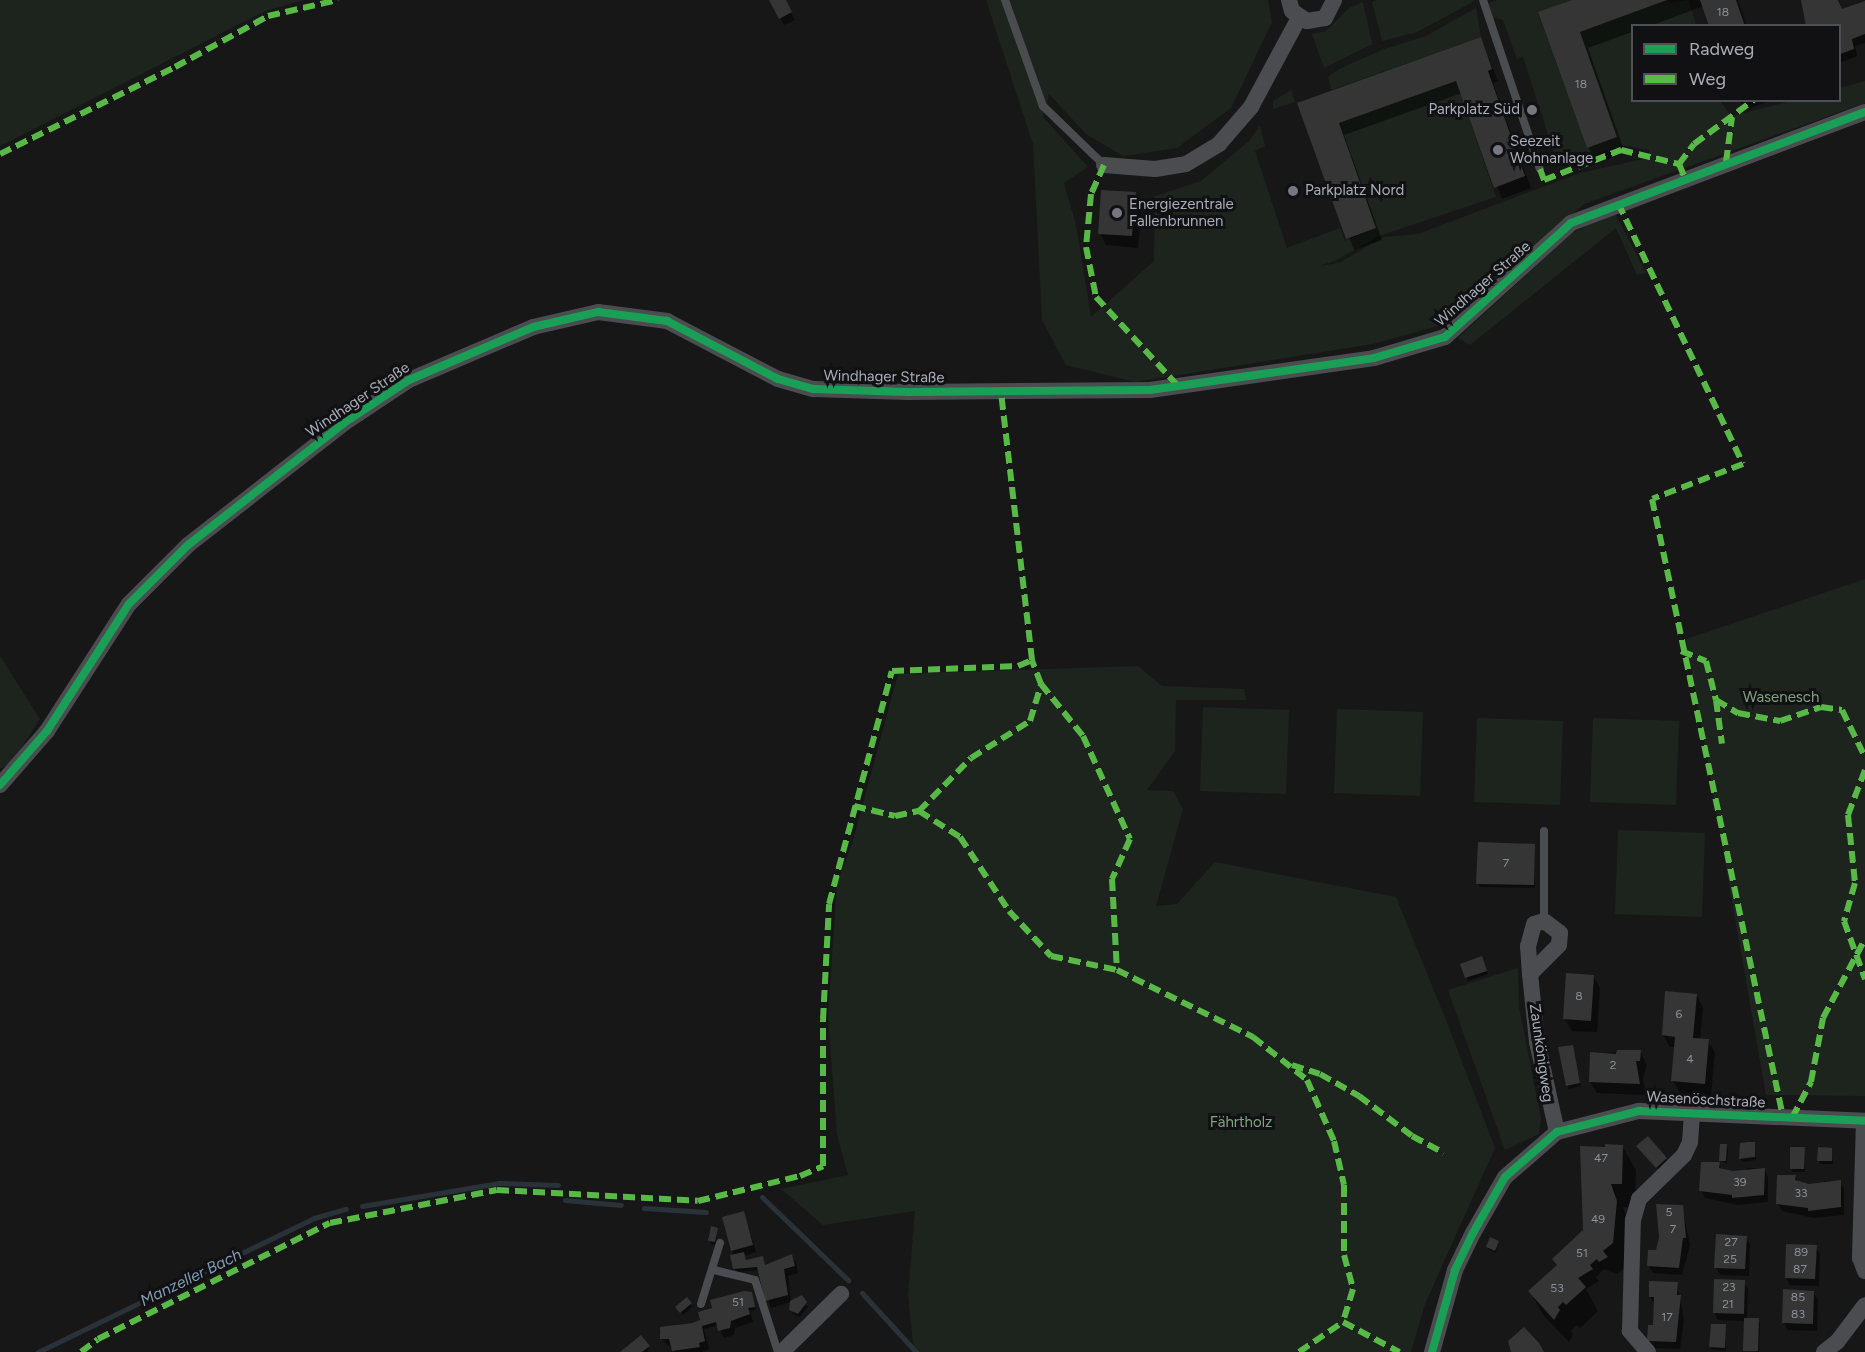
<!DOCTYPE html>
<meta charset="utf-8">
<style>
body{margin:0}
#map{position:relative;width:1865px;height:1352px;overflow:hidden;background:#171717;font-family:Figtree,sans-serif}
div>[style]{position:absolute}
[style*='--x']{left:calc(var(--x)*1px);top:calc(var(--y)*1px);width:calc(var(--w)*1px);rotate:calc(var(--a)*1deg)}
.green>*{inset:0;background:#1d241e}
.shadow>*{inset:0;background:#0007}
.stream>*{height:5px;margin:-2.5px;padding:0 2.5px;transform-origin:2.5px;border-radius:2.5px;background:#2a3239}
.building>*{inset:0;background:#353536}
.service>*{height:8px;margin:-4px;padding:0 4px;transform-origin:4px;border-radius:4px;background:#4b4c50}
.minor>*{height:16px;margin:-8px;padding:0 8px;transform-origin:8px;border-radius:8px;background:#4b4c50}
.quiet>*{height:6px;margin-top:-3px;transform-origin:0;background:repeating-linear-gradient(90deg,#58b947 0 12px,transparent 0 18px)}
.cycleway>*{height:8px;margin:-4px;padding:0 4px;transform-origin:4px;border-radius:4px;background:#1a9f57}
.dots>*{width:16px;height:16px;translate:-50% -50%;box-sizing:border-box;border:3px solid #111113;border-radius:50%}
span{translate:-50% -50%;white-space:nowrap;text-align:center;line-height:1.15;-webkit-text-stroke:6px #111113;paint-order:stroke}
.number-label{font-size:12px;color:#8b8f98}
.number-label span{-webkit-text-stroke-width:0}
.poi-label{font-size:15px;color:#a8adb8}
.right{translate:-100% -50%;text-align:right}
.left{translate:0 -50%;text-align:left}
.street-label{font-size:15px;color:#a8adb8}
.park-label{font-size:15px;color:#7fa381}
.water-label{font-size:16px;color:#7f9bb3;font-style:italic}
.legend{position:absolute;left:1631px;top:24px;width:210px;height:78px;box-sizing:border-box;background:#111113;border:2px solid #4d4f55;margin:0;padding:8px 10px;list-style:none;font-size:18px;color:#a8adb8}
.legend li{display:flex;align-items:center;gap:12px;height:30px}
.legend b{width:30px;border:2px solid #4d4f55}
</style>
<div id="map">
<div class="green">
<i style="clip-path:polygon(0 0,304px 0,265px 11px,0 146px)"></i>
<i style="clip-path:polygon(986px 0,1268px 0,1272px 22px,1231px 108px,1177px 148px,1123px 156px,1086px 134px,1049px 94px,1043px 117px,1088px 167px,1064px 183px,1076px 225px,1091px 317px,1154px 261px,1155px 196px,1201px 181px,1249px 141px,1260px 125px,1265px 146px,1255px 151px,1287px 248px,1340px 228px,1345px 241px,1376px 228px,1339px 123px,1456px 81px,1496px 197px,1379px 236px,1335px 261px,1318px 266px,1339px 263px,1384px 237px,1418px 234px,1580px 173px,1648px 158px,1649px 150px,1622px 145px,1564px 166px,1556px 159px,1523px 57px,1517px 59px,1503px 20px,1492px 17px,1489px 3px,1498px 0,1572px 0,1538px 13px,1587px 148px,1617px 137px,1580px 32px,1668px 0,1669px 3px,1689px 0,1696px 25px,1632px 26px,1632px 100px,1720px 101px,1731px 116px,1791px 101px,1840px 100px,1840px 88px,1865px 81px,1865px 103px,1584px 204px,1445px 324px,1373px 344px,1135px 382px,1066px 365px,1042px 320px,1033px 144px)"></i>
<i style="clip-path:polygon(1376px 0,1473px 0,1473px 2px,1417px 32px,1382px 41px,1372px 2px)"></i>
<i style="clip-path:polygon(1363px 2px,1372px 44px,1324px 68px,1312px 34px,1326px 31px,1349px 8px)"></i>
<i style="clip-path:polygon(1476px 8px,1481px 37px,1331px 90px,1328px 77px,1339px 69px,1382px 50px,1426px 36px)"></i>
<i style="clip-path:polygon(1291px 90px,1295px 102px,1273px 109px,1273px 101px)"></i>
<i style="clip-path:polygon(1614px 211px,1646px 273px,1637px 275px,1616px 228px,1470px 345px,1458px 338px,1572px 233px)"></i>
<i style="clip-path:polygon(1865px 579px,1865px 1096px,1766px 1095px,1686px 639px)"></i>
<i style="clip-path:polygon(0 656px,40px 719px,12px 762px,0 769px)"></i>
<i style="clip-path:polygon(1138px 666px,1162px 686px,1244px 689px,1246px 700px,1176px 700px,1175px 751px,1147px 790px,1173px 791px,1183px 809px,1156px 906px,1177px 904px,1215px 862px,1396px 897px,1448px 1025px,1495px 1148px,1425px 1304px,1411px 1352px,914px 1352px,908px 1295px,915px 1211px,823px 1225px,781px 1189px,848px 1175px,837px 1135px,828px 1016px,837px 884px,852px 844px,898px 674px)"></i>
<i style="clip-path:polygon(1203px 707px,1289px 710px,1286px 794px,1200px 791px)"></i>
<i style="clip-path:polygon(1337px 709px,1423px 712px,1420px 796px,1334px 793px)"></i>
<i style="clip-path:polygon(1477px 718px,1563px 721px,1560px 805px,1474px 802px)"></i>
<i style="clip-path:polygon(1593px 718px,1679px 721px,1676px 805px,1590px 802px)"></i>
<i style="clip-path:polygon(1618px 830px,1705px 833px,1702px 917px,1615px 914px)"></i>
<i style="clip-path:polygon(1518px 968px,1519px 1007px,1541px 1118px,1539px 1134px,1505px 1150px,1448px 990px)"></i>
</div>
<div class="shadow">
<i style="clip-path:polygon(771px 0,784px 0,795px 20px,784px 25px)"></i>
<i style="clip-path:polygon(1577px 0,1738px 0,1747px 26px,1711px 26px,1704px 6px,1650px 26px,1632px 26px,1632px 32px,1588px 48px,1625px 153px,1597px 163px,1588px 147px)"></i>
<i style="clip-path:polygon(1802px 0,1839px 0,1842px 11px,1865px 2px,1865px 43px,1855px 46px,1857px 56px,1840px 63px,1840px 26px)"></i>
<i style="clip-path:polygon(1480px 38px,1498px 81px,1493px 83px,1531px 188px,1502px 199px,1462px 93px,1344px 135px,1382px 240px,1354px 250px,1299px 104px)"></i>
<i style="clip-path:polygon(1739px 100px,1772px 100px,1745px 110px)"></i>
<i style="clip-path:polygon(1135px 194px,1142px 206px,1138px 248px,1106px 245px,1100px 233px)"></i>
<i style="clip-path:polygon(1534px 845px,1535px 888px,1480px 887px,1478px 883px)"></i>
<i style="clip-path:polygon(1483px 961px,1488px 974px,1468px 981px,1462px 965px)"></i>
<i style="clip-path:polygon(1593px 976px,1600px 988px,1597px 1032px,1572px 1031px,1565px 1019px)"></i>
<i style="clip-path:polygon(1696px 995px,1703px 1007px,1700px 1040px,1708px 1041px,1715px 1053px,1711px 1096px,1680px 1093px,1673px 1081px,1676px 1047px,1670px 1047px,1663px 1035px)"></i>
<i style="clip-path:polygon(1572px 1046px,1581px 1086px,1569px 1089px,1567px 1085px)"></i>
<i style="clip-path:polygon(1640px 1052px,1647px 1064px,1643px 1078px,1646px 1095px,1597px 1093px,1590px 1082px,1591px 1053px)"></i>
<i style="clip-path:polygon(1648px 1138px,1668px 1162px,1659px 1170px,1640px 1150px)"></i>
<i style="clip-path:polygon(1754px 1143px,1756px 1160px,1742px 1162px,1740px 1158px)"></i>
<i style="clip-path:polygon(1622px 1146px,1636px 1170px,1635px 1208px,1623px 1207px,1629px 1226px,1626px 1267px,1617px 1274px,1604px 1269px,1596px 1277px,1599px 1281px,1586px 1289px,1598px 1311px,1580px 1328px,1577px 1325px,1571px 1331px,1573px 1335px,1569px 1342px,1544px 1316px,1530px 1292px,1558px 1266px,1584px 1231px,1582px 1148px)"></i>
<i style="clip-path:polygon(1726px 1146px,1728px 1149px,1727px 1164px,1721px 1160px)"></i>
<i style="clip-path:polygon(1804px 1149px,1805px 1172px,1793px 1172px,1791px 1169px)"></i>
<i style="clip-path:polygon(1831px 1149px,1833px 1164px,1820px 1164px,1819px 1161px)"></i>
<i style="clip-path:polygon(1719px 1164px,1722px 1170px,1747px 1173px,1747px 1168px,1764px 1169px,1768px 1177px,1768px 1202px,1738px 1205px,1705px 1198px,1701px 1191px)"></i>
<i style="clip-path:polygon(1795px 1176px,1798px 1182px,1824px 1186px,1824px 1181px,1840px 1182px,1844px 1189px,1844px 1215px,1814px 1218px,1782px 1211px,1777px 1203px)"></i>
<i style="clip-path:polygon(1682px 1207px,1690px 1245px,1682px 1275px,1653px 1273px,1649px 1266px)"></i>
<i style="clip-path:polygon(744px 1213px,756px 1252px,745px 1256px,747px 1261px,762px 1257px,766px 1266px,791px 1255px,796px 1263px,798px 1273px,788px 1276px,791px 1302px,808px 1306px,800px 1317px,793px 1314px,791px 1302px,771px 1308px,759px 1270px,737px 1272px,735px 1269px,733px 1250px)"></i>
<i style="clip-path:polygon(717px 1229px,716px 1245px,711px 1244px,709px 1240px)"></i>
<i style="clip-path:polygon(1746px 1237px,1750px 1245px,1749px 1276px,1720px 1275px,1716px 1268px)"></i>
<i style="clip-path:polygon(1497px 1242px,1496px 1253px,1489px 1250px,1487px 1247px)"></i>
<i style="clip-path:polygon(1816px 1247px,1820px 1254px,1819px 1286px,1790px 1285px,1786px 1277px)"></i>
<i style="clip-path:polygon(1744px 1282px,1748px 1289px,1747px 1319px,1760px 1323px,1759px 1352px,1745px 1350px,1745px 1321px,1718px 1320px,1714px 1312px)"></i>
<i style="clip-path:polygon(1677px 1284px,1684px 1320px,1680px 1349px,1653px 1348px,1648px 1341px,1655px 1326px,1654px 1304px,1650px 1296px)"></i>
<i style="clip-path:polygon(1813px 1292px,1818px 1300px,1817px 1331px,1788px 1330px,1784px 1323px)"></i>
<i style="clip-path:polygon(751px 1294px,756px 1310px,750px 1311px,753px 1322px,735px 1328px,734px 1335px,724px 1338px,718px 1325px,704px 1329px,709px 1349px,702px 1352px,675px 1352px,661px 1338px,659px 1331px,665px 1327px,702px 1321px)"></i>
<i style="clip-path:polygon(687px 1299px,692px 1307px,683px 1315px,679px 1310px)"></i>
<i style="clip-path:polygon(1725px 1326px,1726px 1351px,1713px 1350px,1711px 1347px)"></i>
<i style="clip-path:polygon(649px 1346px,648px 1352px,622px 1352px)"></i>
</div>
<div class="stream">
<i style="--x:762;--y:1197;--w:120;--a:44"></i>
<i style="--x:565;--y:1200;--w:56;--a:5.1"></i>
<i style="--x:362;--y:1206;--w:139;--a:-9.5"></i>
<i style="--x:499;--y:1183;--w:59;--a:1.9"></i>
<i style="--x:644;--y:1208;--w:62;--a:3.7"></i>
<i style="--x:862;--y:1293;--w:80;--a:47.5"></i>
<i style="--x:38;--y:1352;--w:307;--a:-25.9"></i>
<i style="--x:314;--y:1218;--w:33;--a:-16"></i>
</div>
<div class="building">
<i style="clip-path:polygon(769px 0,786px 0,792px 12px,779px 19px)"></i>
<i style="clip-path:polygon(1572px 0,1667px 0,1580px 32px,1617px 137px,1587px 148px,1538px 12px)"></i>
<i style="clip-path:polygon(1700px 0,1736px 0,1745px 26px,1709px 26px)"></i>
<i style="clip-path:polygon(1801px 0,1838px 0,1842px 9px,1865px 1px,1865px 34px,1852px 39px,1854px 49px,1840px 54px,1840px 26px,1806px 26px)"></i>
<i style="clip-path:polygon(1481px 37px,1492px 69px,1488px 71px,1525px 176px,1494px 188px,1456px 81px,1339px 123px,1376px 228px,1346px 239px,1297px 103px)"></i>
<i style="clip-path:polygon(1101px 190px,1136px 192px,1132px 236px,1098px 234px)"></i>
<i style="clip-path:polygon(1478px 842px,1535px 844px,1534px 885px,1476px 884px)"></i>
<i style="clip-path:polygon(1482px 956px,1487px 971px,1465px 978px,1460px 964px)"></i>
<i style="clip-path:polygon(1566px 973px,1594px 975px,1591px 1021px,1563px 1019px)"></i>
<i style="clip-path:polygon(1665px 991px,1697px 994px,1693px 1038px,1709px 1039px,1705px 1084px,1671px 1081px,1675px 1037px,1662px 1035px)"></i>
<i style="clip-path:polygon(1573px 1045px,1580px 1083px,1566px 1086px,1558px 1047px)"></i>
<i style="clip-path:polygon(1617px 1050px,1641px 1050px,1640px 1061px,1636px 1061px,1640px 1084px,1589px 1082px,1590px 1052px,1616px 1054px)"></i>
<i style="clip-path:polygon(1648px 1136px,1667px 1158px,1656px 1168px,1636px 1146px)"></i>
<i style="clip-path:polygon(1748px 1142px,1755px 1142px,1755px 1157px,1739px 1159px,1740px 1143px)"></i>
<i style="clip-path:polygon(1605px 1144px,1623px 1145px,1622px 1184px,1611px 1184px,1617px 1201px,1613px 1243px,1603px 1251px,1608px 1257px,1599px 1262px,1597px 1259px,1590px 1265px,1593px 1269px,1578px 1278px,1586px 1287px,1566px 1305px,1563px 1302px,1558px 1307px,1560px 1310px,1554px 1320px,1528px 1291px,1557px 1265px,1552px 1259px,1583px 1230px,1580px 1146px,1605px 1147px)"></i>
<i style="clip-path:polygon(1720px 1144px,1727px 1144px,1726px 1161px,1719px 1161px)"></i>
<i style="clip-path:polygon(1790px 1147px,1805px 1147px,1804px 1169px,1790px 1169px)"></i>
<i style="clip-path:polygon(1818px 1147px,1832px 1148px,1832px 1161px,1817px 1161px)"></i>
<i style="clip-path:polygon(1701px 1162px,1720px 1162px,1719px 1168px,1733px 1171px,1765px 1168px,1764px 1195px,1732px 1198px,1732px 1195px,1699px 1191px)"></i>
<i style="clip-path:polygon(1777px 1175px,1796px 1175px,1795px 1180px,1809px 1184px,1841px 1180px,1841px 1207px,1808px 1211px,1808px 1208px,1776px 1204px)"></i>
<i style="clip-path:polygon(1656px 1204px,1683px 1205px,1686px 1238px,1683px 1238px,1679px 1268px,1647px 1266px,1648px 1250px,1656px 1250px,1659px 1237px)"></i>
<i style="clip-path:polygon(744px 1211px,753px 1245px,731px 1251px,722px 1217px)"></i>
<i style="clip-path:polygon(711px 1226px,718px 1228px,715px 1242px,708px 1241px)"></i>
<i style="clip-path:polygon(1716px 1234px,1747px 1236px,1745px 1269px,1714px 1268px)"></i>
<i style="clip-path:polygon(1490px 1237px,1499px 1241px,1495px 1251px,1486px 1247px)"></i>
<i style="clip-path:polygon(1786px 1244px,1817px 1245px,1815px 1279px,1785px 1278px)"></i>
<i style="clip-path:polygon(744px 1252px,746px 1260px,763px 1256px,765px 1265px,792px 1254px,795px 1266px,784px 1269px,788px 1295px,765px 1301px,757px 1267px,733px 1269px,730px 1255px)"></i>
<i style="clip-path:polygon(1714px 1279px,1745px 1280px,1744px 1314px,1713px 1313px)"></i>
<i style="clip-path:polygon(1649px 1281px,1678px 1282px,1677px 1295px,1681px 1295px,1676px 1342px,1647px 1341px,1648px 1325px,1653px 1325px,1654px 1297px,1649px 1297px)"></i>
<i style="clip-path:polygon(1783px 1289px,1814px 1291px,1813px 1324px,1782px 1323px)"></i>
<i style="clip-path:polygon(744px 1291px,752px 1292px,755px 1307px,748px 1308px,750px 1314px,731px 1321px,730px 1328px,718px 1331px,716px 1322px,702px 1326px,705px 1341px,699px 1343px,700px 1347px,672px 1351px,669px 1339px,660px 1339px,660px 1327px,692px 1323px,700px 1320px,698px 1312px,712px 1308px,710px 1300px)"></i>
<i style="clip-path:polygon(802px 1295px,807px 1302px,798px 1314px,789px 1310px,790px 1301px)"></i>
<i style="clip-path:polygon(687px 1297px,692px 1303px,680px 1313px,675px 1307px)"></i>
<i style="clip-path:polygon(1744px 1318px,1759px 1318px,1758px 1351px,1743px 1351px)"></i>
<i style="clip-path:polygon(1711px 1324px,1726px 1324px,1725px 1348px,1709px 1347px)"></i>
<i style="clip-path:polygon(1524px 1327px,1539px 1343px,1544px 1352px,1511px 1352px,1508px 1341px)"></i>
<i style="clip-path:polygon(641px 1335px,650px 1346px,642px 1352px,620px 1352px)"></i>
</div>
<div class="service">
<i style="--x:1005;--y:0;--w:113;--a:70.3"></i>
<i style="--x:1043;--y:106;--w:85;--a:44"></i>
<i style="--x:1483;--y:0;--w:178;--a:71.4"></i>
<i style="--x:1544;--y:831;--w:90;--a:90"></i>
<i style="--x:714;--y:1270;--w:42;--a:13.7"></i>
<i style="--x:755;--y:1280;--w:76;--a:72.3"></i>
<i style="--x:701;--y:1304;--w:64;--a:-72.7"></i>
</div>
<div class="minor">
<i style="--x:1289;--y:0;--w:11;--a:75"></i>
<i style="--x:1292;--y:11;--w:18;--a:34"></i>
<i style="--x:1307;--y:21;--w:18;--a:-9"></i>
<i style="--x:1325;--y:18;--w:20;--a:-63"></i>
<i style="--x:1104;--y:165;--w:51;--a:4.5"></i>
<i style="--x:1155;--y:169;--w:31;--a:-9"></i>
<i style="--x:1186;--y:164;--w:39;--a:-31"></i>
<i style="--x:1219;--y:144;--w:49;--a:-49.1"></i>
<i style="--x:1251;--y:107;--w:101;--a:-61.7"></i>
<i style="--x:0;--y:785;--w:72;--a:-49"></i>
<i style="--x:47;--y:731;--w:151;--a:-57.2"></i>
<i style="--x:129;--y:604;--w:83;--a:-45"></i>
<i style="--x:188;--y:545;--w:198;--a:-38"></i>
<i style="--x:344;--y:423;--w:78;--a:-33.5"></i>
<i style="--x:409;--y:380;--w:135;--a:-23.1"></i>
<i style="--x:533;--y:327;--w:67;--a:-13"></i>
<i style="--x:598;--y:312;--w:70;--a:7.4"></i>
<i style="--x:667;--y:321;--w:125;--a:27.6"></i>
<i style="--x:778;--y:379;--w:37;--a:16"></i>
<i style="--x:814;--y:389;--w:94;--a:1.8"></i>
<i style="--x:908;--y:392;--w:242;--a:-0.5"></i>
<i style="--x:1150;--y:390;--w:226;--a:-8.1"></i>
<i style="--x:1374;--y:358;--w:74;--a:-16.5"></i>
<i style="--x:1445;--y:337;--w:170;--a:-42.1"></i>
<i style="--x:1571;--y:223;--w:314;--a:-20.7"></i>
<i style="--x:1530;--y:974;--w:41;--a:-45"></i>
<i style="--x:1559;--y:945;--w:12;--a:-85"></i>
<i style="--x:1560;--y:933;--w:20;--a:-143"></i>
<i style="--x:1544;--y:921;--w:10;--a:163"></i>
<i style="--x:1534;--y:924;--w:23;--a:105"></i>
<i style="--x:1528;--y:946;--w:28;--a:86"></i>
<i style="--x:1530;--y:974;--w:68;--a:84.1"></i>
<i style="--x:1537;--y:1042;--w:92;--a:77.5"></i>
<i style="--x:1864;--y:1121;--w:137;--a:91.7"></i>
<i style="--x:1860;--y:1258;--w:14;--a:69"></i>
<i style="--x:782;--y:1352;--w:83;--a:-44.5"></i>
<i style="--x:1432;--y:1352;--w:85;--a:-74.3"></i>
<i style="--x:1455;--y:1270;--w:41;--a:-64.1"></i>
<i style="--x:1473;--y:1233;--w:64;--a:-60.3"></i>
<i style="--x:1505;--y:1177;--w:69;--a:-40.9"></i>
<i style="--x:1557;--y:1132;--w:85;--a:-14.4"></i>
<i style="--x:1639;--y:1111;--w:226;--a:2.5"></i>
<i style="--x:1648;--y:1352;--w:28;--a:-131"></i>
<i style="--x:1630;--y:1331;--w:111;--a:-88.5"></i>
<i style="--x:1633;--y:1220;--w:22;--a:-74"></i>
<i style="--x:1639;--y:1199;--w:63;--a:-44.4"></i>
<i style="--x:1684;--y:1155;--w:14;--a:-65"></i>
<i style="--x:1690;--y:1142;--w:28;--a:-86"></i>
<i style="--x:1824;--y:1352;--w:16;--a:-38"></i>
<i style="--x:1837;--y:1342;--w:46;--a:-52.9"></i>
</div>
<div class="quiet">
<i style="--x:0;--y:154;--w:195;--a:-26.4"></i>
<i style="--x:175;--y:67;--w:106;--a:-28.7"></i>
<i style="--x:268;--y:16;--w:72;--a:-12.9"></i>
<i style="--x:1726;--y:162;--w:45;--a:-82.4"></i>
<i style="--x:1679;--y:164;--w:25;--a:-53"></i>
<i style="--x:1694;--y:144;--w:74;--a:-36.3"></i>
<i style="--x:1104;--y:165;--w:32;--a:114"></i>
<i style="--x:1091;--y:194;--w:53;--a:95.4"></i>
<i style="--x:1086;--y:247;--w:51;--a:78.7"></i>
<i style="--x:1096;--y:297;--w:121;--a:47.3"></i>
<i style="--x:1540;--y:169;--w:12;--a:70"></i>
<i style="--x:1544;--y:180;--w:83;--a:-21.3"></i>
<i style="--x:1621;--y:150;--w:60;--a:13.6"></i>
<i style="--x:1679;--y:164;--w:15;--a:67"></i>
<i style="--x:1618;--y:203;--w:289;--a:64.4"></i>
<i style="--x:1743;--y:464;--w:97;--a:159"></i>
<i style="--x:1652;--y:499;--w:632;--a:78.03"></i>
<i style="--x:1681;--y:651;--w:27;--a:22"></i>
<i style="--x:1706;--y:661;--w:40;--a:75.6"></i>
<i style="--x:1716;--y:700;--w:26;--a:31"></i>
<i style="--x:1738;--y:713;--w:43;--a:10.8"></i>
<i style="--x:1780;--y:721;--w:43;--a:-18.9"></i>
<i style="--x:1821;--y:707;--w:21;--a:8"></i>
<i style="--x:1842;--y:710;--w:52;--a:63.9"></i>
<i style="--x:1041;--y:684;--w:67;--a:51.1"></i>
<i style="--x:1083;--y:736;--w:113;--a:65.5"></i>
<i style="--x:1130;--y:839;--w:44;--a:114.2"></i>
<i style="--x:1112;--y:879;--w:91;--a:86.9"></i>
<i style="--x:1716;--y:700;--w:44;--a:82.2"></i>
<i style="--x:1865;--y:770;--w:48;--a:110.7"></i>
<i style="--x:1848;--y:815;--w:68;--a:84.1"></i>
<i style="--x:1855;--y:883;--w:40;--a:106"></i>
<i style="--x:1844;--y:921;--w:62;--a:70.1"></i>
<i style="--x:854;--y:806;--w:42;--a:13.7"></i>
<i style="--x:895;--y:816;--w:25;--a:-12"></i>
<i style="--x:919;--y:811;--w:74;--a:-45.5"></i>
<i style="--x:971;--y:758;--w:70;--a:-32.1"></i>
<i style="--x:1030;--y:721;--w:39;--a:-73"></i>
<i style="--x:1041;--y:684;--w:26;--a:-111"></i>
<i style="--x:1032;--y:660;--w:269;--a:-96.6"></i>
<i style="--x:919;--y:811;--w:49;--a:32.4"></i>
<i style="--x:960;--y:837;--w:89;--a:56.5"></i>
<i style="--x:1009;--y:911;--w:62;--a:47"></i>
<i style="--x:1051;--y:956;--w:67;--a:12"></i>
<i style="--x:1117;--y:970;--w:152;--a:26.2"></i>
<i style="--x:1253;--y:1037;--w:69;--a:38.5"></i>
<i style="--x:1307;--y:1080;--w:67;--a:66.1"></i>
<i style="--x:1334;--y:1141;--w:45;--a:77.2"></i>
<i style="--x:1344;--y:1185;--w:70;--a:90"></i>
<i style="--x:1344;--y:1255;--w:35;--a:75"></i>
<i style="--x:1353;--y:1289;--w:34;--a:107"></i>
<i style="--x:1292;--y:1065;--w:29;--a:18"></i>
<i style="--x:1320;--y:1074;--w:45;--a:29.4"></i>
<i style="--x:1359;--y:1096;--w:66;--a:37"></i>
<i style="--x:1412;--y:1136;--w:36;--a:28"></i>
<i style="--x:1792;--y:1118;--w:41;--a:-62.2"></i>
<i style="--x:1811;--y:1082;--w:65;--a:-79.4"></i>
<i style="--x:1823;--y:1018;--w:89;--a:-62"></i>
<i style="--x:81;--y:1352;--w:21;--a:-37"></i>
<i style="--x:98;--y:1339;--w:259;--a:-26.6"></i>
<i style="--x:330;--y:1223;--w:170;--a:-11.2"></i>
<i style="--x:497;--y:1190;--w:201;--a:3.1"></i>
<i style="--x:698;--y:1201;--w:105;--a:-13.8"></i>
<i style="--x:800;--y:1176;--w:25;--a:-23"></i>
<i style="--x:823;--y:1166;--w:146;--a:-90"></i>
<i style="--x:823;--y:1020;--w:116;--a:-87"></i>
<i style="--x:829;--y:904;--w:241;--a:-74.9"></i>
<i style="--x:892;--y:671;--w:126;--a:-2.3"></i>
<i style="--x:1018;--y:666;--w:15;--a:-23"></i>
<i style="--x:1299;--y:1352;--w:53;--a:-34.3"></i>
<i style="--x:1343;--y:1322;--w:64;--a:28.2"></i>
</div>
<div class="cycleway">
<i style="--x:0;--y:785;--w:72;--a:-49"></i>
<i style="--x:47;--y:731;--w:151;--a:-57.2"></i>
<i style="--x:129;--y:604;--w:83;--a:-45"></i>
<i style="--x:188;--y:545;--w:198;--a:-38"></i>
<i style="--x:344;--y:423;--w:78;--a:-33.5"></i>
<i style="--x:409;--y:380;--w:135;--a:-23.1"></i>
<i style="--x:533;--y:327;--w:67;--a:-13"></i>
<i style="--x:598;--y:312;--w:70;--a:7.4"></i>
<i style="--x:667;--y:321;--w:125;--a:27.6"></i>
<i style="--x:778;--y:379;--w:37;--a:16"></i>
<i style="--x:814;--y:389;--w:94;--a:1.8"></i>
<i style="--x:908;--y:392;--w:242;--a:-0.5"></i>
<i style="--x:1150;--y:390;--w:226;--a:-8.1"></i>
<i style="--x:1374;--y:358;--w:74;--a:-16.5"></i>
<i style="--x:1445;--y:337;--w:170;--a:-42.1"></i>
<i style="--x:1571;--y:223;--w:314;--a:-20.7"></i>
<i style="--x:1432;--y:1352;--w:85;--a:-74.3"></i>
<i style="--x:1455;--y:1270;--w:41;--a:-64.1"></i>
<i style="--x:1473;--y:1233;--w:64;--a:-60.3"></i>
<i style="--x:1505;--y:1177;--w:69;--a:-40.9"></i>
<i style="--x:1557;--y:1132;--w:85;--a:-14.4"></i>
<i style="--x:1639;--y:1111;--w:226;--a:2.5"></i>
</div>
<div class="dots">
<i style="left:1532px;top:110px;background:#757880"></i>
<i style="left:1498px;top:150px;background:#757880"></i>
<i style="left:1293px;top:191px;background:#757880"></i>
<i style="left:1117px;top:213px;background:#757880"></i>
</div>
<div class="number-label">
<span style="left:1723px;top:13px">18</span>
<span style="left:1581px;top:85px">18</span>
<span style="left:1506px;top:864px">7</span>
<span style="left:1579px;top:997px">8</span>
<span style="left:1679px;top:1015px">6</span>
<span style="left:1690px;top:1060px">4</span>
<span style="left:1613px;top:1066px">2</span>
<span style="left:1601px;top:1159px">47</span>
<span style="left:1740px;top:1183px">39</span>
<span style="left:1801px;top:1194px">33</span>
<span style="left:1669px;top:1213px">5</span>
<span style="left:1598px;top:1220px">49</span>
<span style="left:1673px;top:1230px">7</span>
<span style="left:1731px;top:1243px">27</span>
<span style="left:1801px;top:1253px">89</span>
<span style="left:1582px;top:1254px">51</span>
<span style="left:1730px;top:1260px">25</span>
<span style="left:1800px;top:1270px">87</span>
<span style="left:1729px;top:1288px">23</span>
<span style="left:1557px;top:1289px">53</span>
<span style="left:1798px;top:1298px">85</span>
<span style="left:738px;top:1303px">51</span>
<span style="left:1728px;top:1305px">21</span>
<span style="left:1798px;top:1315px">83</span>
<span style="left:1667px;top:1318px">17</span>
</div>
<div class="poi-label">
<span class="right" style="left:1520px;top:110px">Parkplatz Süd</span>
<span class="left" style="left:1510px;top:150px">Seezeit<br>Wohnanlage</span>
<span class="left" style="left:1305px;top:191px">Parkplatz Nord</span>
<span class="left" style="left:1129px;top:213px">Energiezentrale<br>Fallenbrunnen</span>
</div>
<div class="street-label">
<span style="left:1483px;top:284px;rotate:-41deg">Windhager Straße</span>
<span style="left:884px;top:377px;rotate:1deg">Windhager Straße</span>
<span style="left:358px;top:400px;rotate:-34deg">Windhager Straße</span>
<span style="left:1541px;top:1053px;rotate:82deg">Zaunkönigweg</span>
<span style="left:1706px;top:1100px;rotate:3deg">Wasenöschstraße</span>
</div>
<div class="park-label">
<span style="left:1781px;top:698px">Wasenesch</span>
<span style="left:1241px;top:1123px">Fährtholz</span>
</div>
<div class="water-label">
<span style="left:191px;top:1278px;rotate:-26deg">Manzeller Bach</span>
</div>
<ul class="legend">
<li><b style="height:8px;background:#1a9f57"></b>Radweg</li>
<li><b style="height:8px;background:#58b947"></b>Weg</li>
</ul>
</div>
